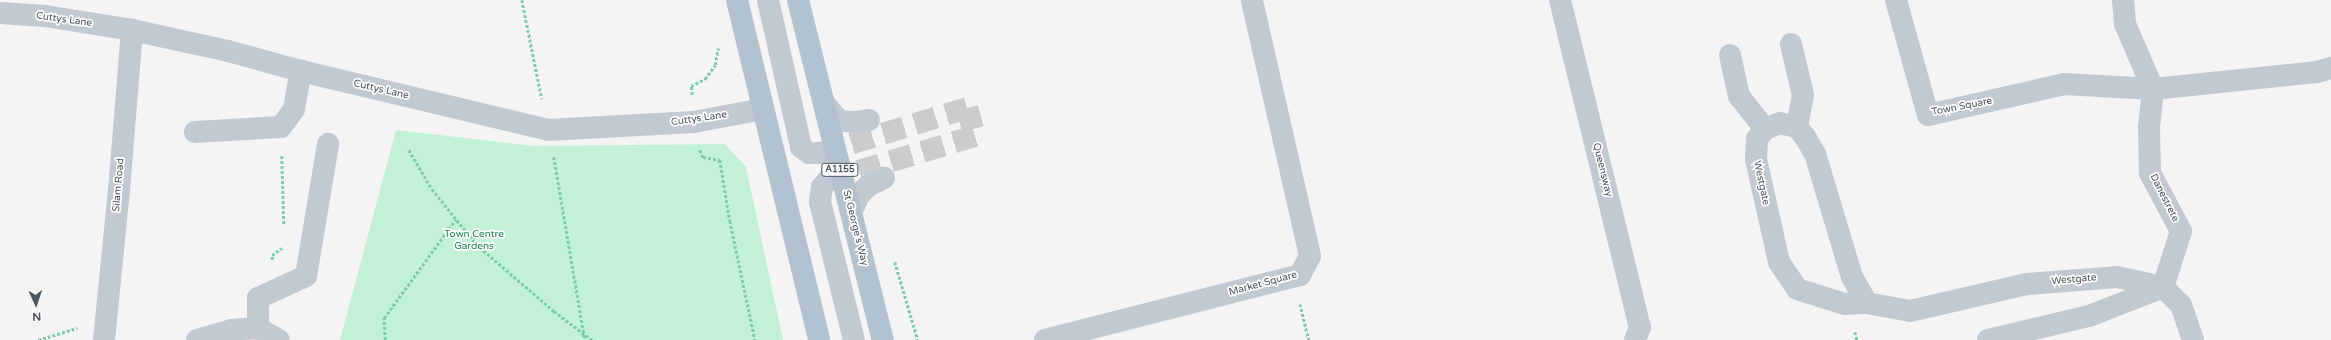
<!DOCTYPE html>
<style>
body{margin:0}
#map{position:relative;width:2331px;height:340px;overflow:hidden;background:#f5f3f3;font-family:"Varela Round",sans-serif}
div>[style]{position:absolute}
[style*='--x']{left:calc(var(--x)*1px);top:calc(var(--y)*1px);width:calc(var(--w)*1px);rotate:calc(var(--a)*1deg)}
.green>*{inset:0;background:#c3f1d5}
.minor-tunnel>*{height:22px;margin-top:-11px;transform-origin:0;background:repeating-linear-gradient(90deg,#caccce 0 22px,transparent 0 33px)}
.path>*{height:2.5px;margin-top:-1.25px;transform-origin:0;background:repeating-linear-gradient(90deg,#7ad0a6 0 3px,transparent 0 5px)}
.minor>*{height:22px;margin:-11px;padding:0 11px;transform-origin:11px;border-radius:11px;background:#c1cad2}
.major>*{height:22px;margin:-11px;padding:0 11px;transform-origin:11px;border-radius:11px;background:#b3c2d1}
span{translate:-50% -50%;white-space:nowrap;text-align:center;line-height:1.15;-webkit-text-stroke:3.5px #fff;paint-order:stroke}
.shield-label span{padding:1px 3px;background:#fff;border:1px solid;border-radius:3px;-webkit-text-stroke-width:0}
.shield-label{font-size:9px;color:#4a5661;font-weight:700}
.street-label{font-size:10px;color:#4a5661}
.park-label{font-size:10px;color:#17864f}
.north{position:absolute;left:16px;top:284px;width:40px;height:40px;-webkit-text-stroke:3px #fff;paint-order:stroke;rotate:177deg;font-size:11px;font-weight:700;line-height:16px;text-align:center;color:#4a5661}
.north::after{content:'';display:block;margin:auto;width:14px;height:18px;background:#4a5661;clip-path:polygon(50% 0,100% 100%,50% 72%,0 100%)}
</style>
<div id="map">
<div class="green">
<i style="clip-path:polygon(396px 130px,533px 146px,725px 144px,746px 167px,783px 340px,340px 340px)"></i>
</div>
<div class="minor-tunnel">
<i style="--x:820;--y:153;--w:154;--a:-17"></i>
<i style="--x:967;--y:108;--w:29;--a:74"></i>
<i style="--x:975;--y:136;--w:153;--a:163.3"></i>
</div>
<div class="path">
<i style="--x:522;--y:0;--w:101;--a:78.6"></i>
<i style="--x:692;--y:95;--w:9;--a:-96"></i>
<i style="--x:691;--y:86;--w:16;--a:-27"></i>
<i style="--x:705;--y:79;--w:17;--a:-54"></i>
<i style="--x:715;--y:65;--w:17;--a:-80"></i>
<i style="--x:409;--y:150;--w:45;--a:59.5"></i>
<i style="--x:432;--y:189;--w:70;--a:51.3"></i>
<i style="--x:476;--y:244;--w:103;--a:40.7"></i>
<i style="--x:554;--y:311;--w:48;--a:37.3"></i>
<i style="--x:700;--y:150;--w:8;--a:67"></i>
<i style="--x:703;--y:157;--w:17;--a:10"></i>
<i style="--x:720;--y:160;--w:62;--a:80.7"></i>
<i style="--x:730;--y:221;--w:122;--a:78.1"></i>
<i style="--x:282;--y:156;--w:68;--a:88.3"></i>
<i style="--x:554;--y:157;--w:186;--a:80.4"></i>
<i style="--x:272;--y:260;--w:5;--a:-90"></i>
<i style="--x:272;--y:255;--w:12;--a:-35"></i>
<i style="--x:895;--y:262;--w:81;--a:73.6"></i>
<i style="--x:1300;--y:304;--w:37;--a:76"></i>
<i style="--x:1855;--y:332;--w:8;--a:76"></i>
<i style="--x:38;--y:340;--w:41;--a:-17.1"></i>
<i style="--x:385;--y:340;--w:22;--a:-93"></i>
<i style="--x:384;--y:318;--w:122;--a:-54"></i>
</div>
<div class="minor">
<i style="--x:768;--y:0;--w:151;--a:77.3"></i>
<i style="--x:801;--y:147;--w:10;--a:37"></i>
<i style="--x:809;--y:153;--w:11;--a:0"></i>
<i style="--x:1560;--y:0;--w:337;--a:76.3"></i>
<i style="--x:1640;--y:327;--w:14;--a:111"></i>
<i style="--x:1896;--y:0;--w:119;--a:74.5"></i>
<i style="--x:1928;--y:115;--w:139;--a:-12.8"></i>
<i style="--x:2064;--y:84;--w:89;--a:3.2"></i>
<i style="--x:2153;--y:89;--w:165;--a:-5.9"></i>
<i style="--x:2317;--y:72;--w:15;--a:-16"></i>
<i style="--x:2123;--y:0;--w:24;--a:85"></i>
<i style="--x:2125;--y:24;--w:71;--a:66.7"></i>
<i style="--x:2153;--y:89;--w:37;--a:96"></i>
<i style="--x:2149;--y:126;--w:47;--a:88.8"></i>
<i style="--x:2150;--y:173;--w:66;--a:61.9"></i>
<i style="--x:2181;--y:231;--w:59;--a:107.8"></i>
<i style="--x:0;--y:13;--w:45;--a:3.8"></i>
<i style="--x:45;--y:16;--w:88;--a:9.1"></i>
<i style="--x:132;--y:30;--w:98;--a:12.3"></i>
<i style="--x:228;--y:51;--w:76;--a:15.3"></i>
<i style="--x:301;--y:71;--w:254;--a:13.4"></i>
<i style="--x:548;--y:130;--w:146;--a:-3.1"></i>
<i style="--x:694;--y:122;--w:70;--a:-10.7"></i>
<i style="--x:1791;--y:44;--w:52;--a:76.8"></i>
<i style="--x:1803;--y:95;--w:33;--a:101"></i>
<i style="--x:1730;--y:55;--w:42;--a:77.6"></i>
<i style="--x:1739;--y:96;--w:42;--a:51.8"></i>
<i style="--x:824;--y:103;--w:23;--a:50"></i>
<i style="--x:839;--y:121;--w:17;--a:3"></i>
<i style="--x:856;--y:122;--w:13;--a:-9"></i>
<i style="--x:195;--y:132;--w:86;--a:-3.3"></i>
<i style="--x:281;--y:127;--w:22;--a:-54"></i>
<i style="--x:294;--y:109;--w:39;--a:-80"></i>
<i style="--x:828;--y:180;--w:9;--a:131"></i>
<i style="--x:822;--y:187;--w:15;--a:98"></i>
<i style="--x:820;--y:202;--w:142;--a:76.2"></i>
<i style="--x:851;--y:213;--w:20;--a:-66"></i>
<i style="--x:859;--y:195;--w:13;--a:-45"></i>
<i style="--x:868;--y:186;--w:18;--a:-27"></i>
<i style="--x:2163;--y:287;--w:25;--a:45"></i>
<i style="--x:2181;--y:305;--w:37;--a:71"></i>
<i style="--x:1867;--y:303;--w:30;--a:-120"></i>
<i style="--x:1852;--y:277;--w:128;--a:-106.7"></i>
<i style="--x:1815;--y:154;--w:20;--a:-120"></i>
<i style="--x:1805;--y:137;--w:13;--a:-129"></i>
<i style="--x:1797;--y:127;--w:17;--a:-167"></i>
<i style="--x:1780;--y:123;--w:16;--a:158"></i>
<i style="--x:1765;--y:129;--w:13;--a:129"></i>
<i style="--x:1757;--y:139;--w:20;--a:93"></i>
<i style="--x:1756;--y:159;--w:106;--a:77.4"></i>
<i style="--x:1779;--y:262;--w:32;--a:56"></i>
<i style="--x:1797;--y:289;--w:50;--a:17.4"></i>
<i style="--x:1845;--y:304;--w:22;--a:-3"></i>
<i style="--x:1867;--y:303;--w:44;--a:10.5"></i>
<i style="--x:1910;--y:311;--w:120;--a:-13"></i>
<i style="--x:2027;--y:284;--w:90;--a:-4.4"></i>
<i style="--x:2117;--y:277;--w:47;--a:12.3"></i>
<i style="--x:258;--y:328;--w:30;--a:-90"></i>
<i style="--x:258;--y:298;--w:53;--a:-24.6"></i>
<i style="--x:306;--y:276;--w:134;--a:-80.5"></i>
<i style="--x:104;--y:340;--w:150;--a:-84.3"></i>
<i style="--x:119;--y:191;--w:162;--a:-85.4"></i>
<i style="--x:197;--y:340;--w:35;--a:-16"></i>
<i style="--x:231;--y:330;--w:27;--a:-4"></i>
<i style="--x:258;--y:328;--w:24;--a:30"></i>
<i style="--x:1045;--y:340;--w:263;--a:-14.3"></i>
<i style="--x:1300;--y:275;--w:21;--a:-62"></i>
<i style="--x:1310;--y:256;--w:262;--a:-102.8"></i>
<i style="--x:1988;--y:340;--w:104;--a:-13.4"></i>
<i style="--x:2089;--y:316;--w:79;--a:-21.4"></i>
</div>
<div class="major">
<i style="--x:737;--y:0;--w:350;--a:76.4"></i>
<i style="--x:798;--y:0;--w:350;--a:76"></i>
</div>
<div class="shield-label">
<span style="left:840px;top:170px">A1155</span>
</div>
<div class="street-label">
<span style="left:64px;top:20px;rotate:8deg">Cuttys Lane</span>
<span style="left:381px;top:90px;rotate:13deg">Cuttys Lane</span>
<span style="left:1962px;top:107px;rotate:-11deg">Town Square</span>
<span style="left:699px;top:119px;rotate:-8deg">Cuttys Lane</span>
<span style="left:1602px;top:170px;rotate:76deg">Queensway</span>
<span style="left:1761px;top:183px;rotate:78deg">Westgate</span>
<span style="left:119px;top:185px;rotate:-85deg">Silam Road</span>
<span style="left:2164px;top:198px;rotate:63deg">Danestrete</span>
<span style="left:855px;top:228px;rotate:76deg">St George's Way</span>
<span style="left:2074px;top:280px;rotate:-5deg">Westgate</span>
<span style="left:1263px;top:284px;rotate:-15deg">Market Square</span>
</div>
<div class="park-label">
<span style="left:474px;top:240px">Town Centre<br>Gardens</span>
</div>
<div class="north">N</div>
</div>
